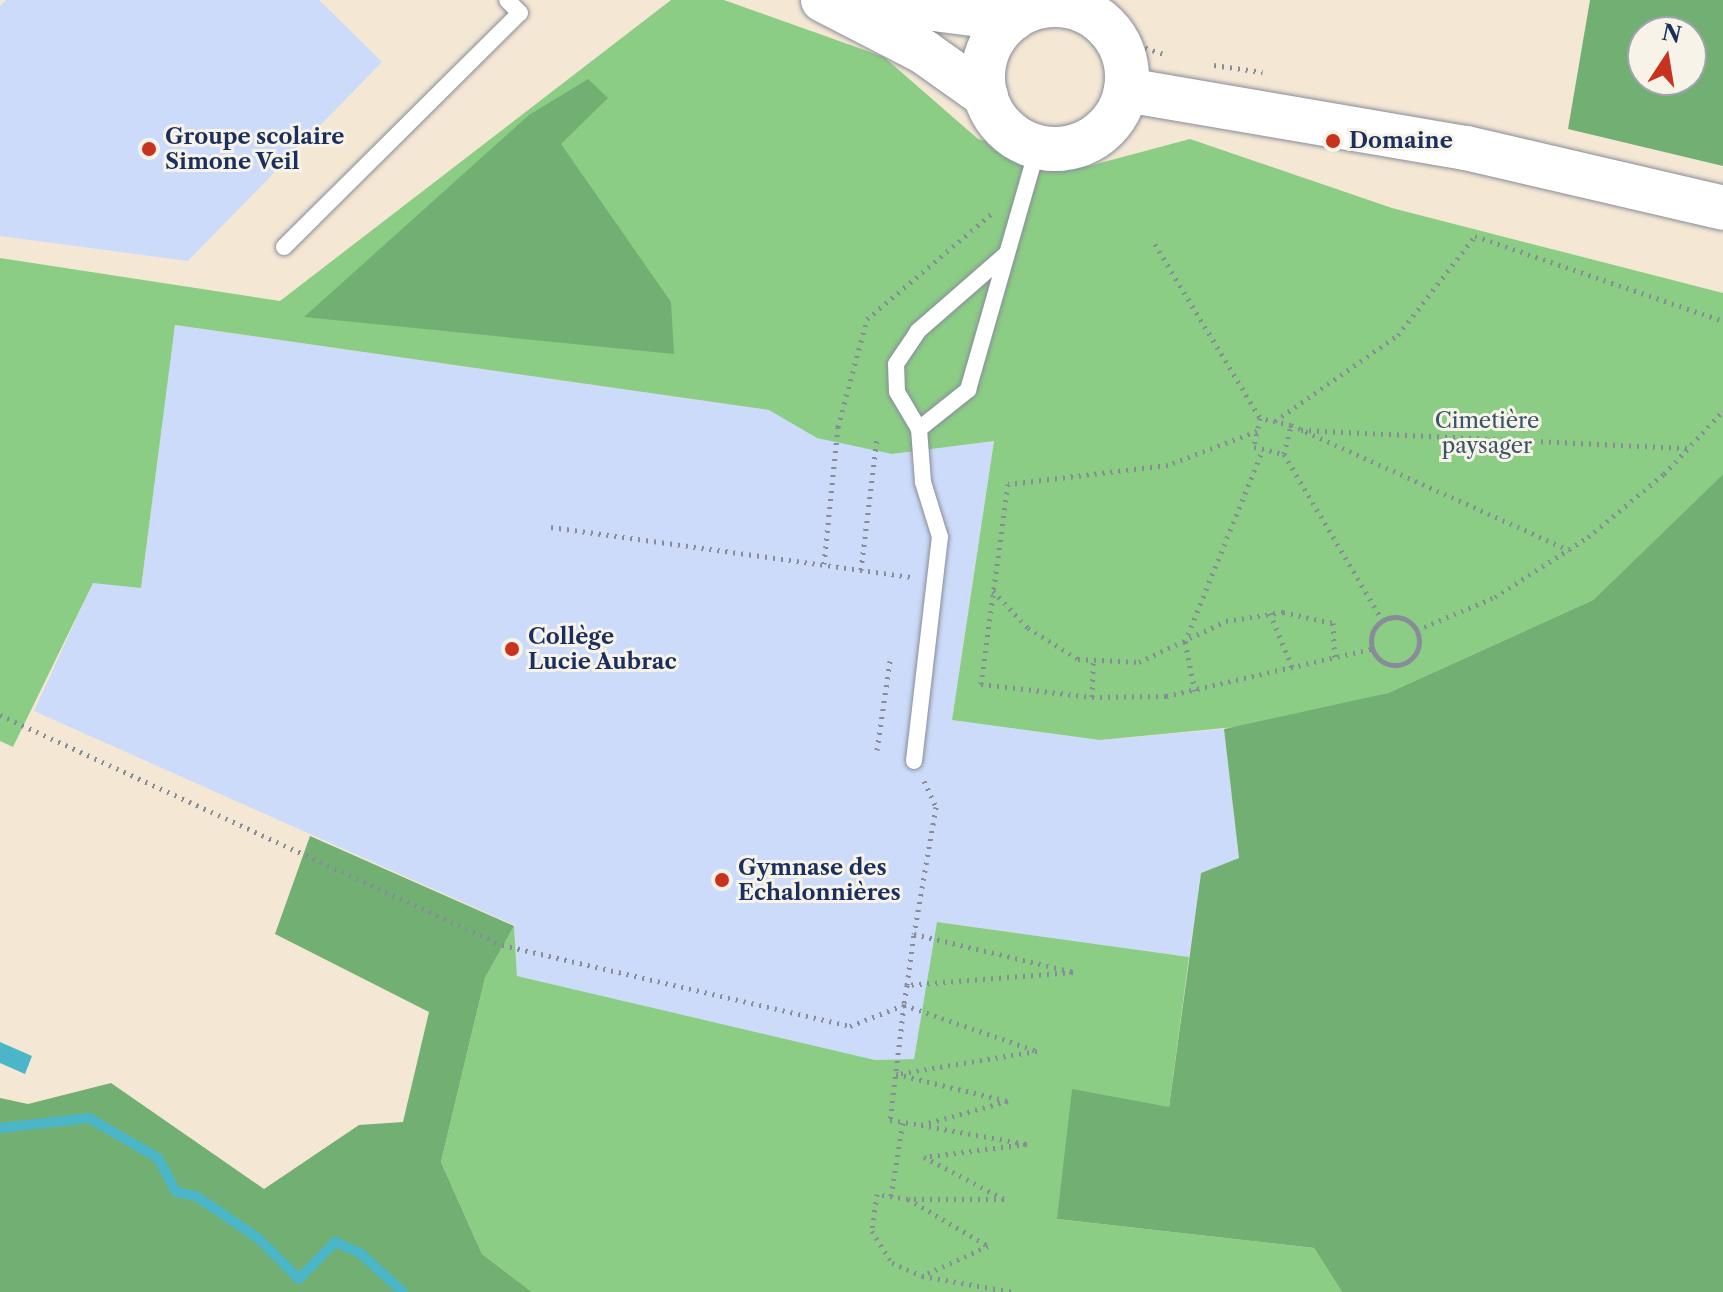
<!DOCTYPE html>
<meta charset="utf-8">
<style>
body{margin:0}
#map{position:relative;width:1723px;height:1292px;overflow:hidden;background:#f4e8d4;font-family:"Libre Caslon Text",serif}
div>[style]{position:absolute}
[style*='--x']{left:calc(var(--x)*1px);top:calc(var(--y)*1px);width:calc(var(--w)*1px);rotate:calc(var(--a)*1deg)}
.built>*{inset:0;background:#cbdbf9}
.green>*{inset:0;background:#8ccd85}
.forest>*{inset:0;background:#71b072}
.water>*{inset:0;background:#4bb6c8}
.stream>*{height:10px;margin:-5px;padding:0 5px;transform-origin:5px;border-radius:5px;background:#4bb6c8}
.path>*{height:5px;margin-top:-2.5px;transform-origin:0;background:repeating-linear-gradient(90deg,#888c99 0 2px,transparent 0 8px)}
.path>.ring{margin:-2.5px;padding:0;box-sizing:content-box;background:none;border:5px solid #888c99;border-radius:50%}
.roads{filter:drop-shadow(0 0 2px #888c99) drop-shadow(0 0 2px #888c99)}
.lane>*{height:16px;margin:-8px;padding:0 8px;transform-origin:8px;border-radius:8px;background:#fff}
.street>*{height:30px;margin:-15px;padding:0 15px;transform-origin:15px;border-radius:15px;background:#fff}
.secondary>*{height:44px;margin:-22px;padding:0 22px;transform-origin:22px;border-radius:22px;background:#fff}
.secondary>.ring{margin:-22px;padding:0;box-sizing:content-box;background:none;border:44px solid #fff;border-radius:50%}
.dots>*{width:22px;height:22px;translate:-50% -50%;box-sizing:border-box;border:4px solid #f7f3e8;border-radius:50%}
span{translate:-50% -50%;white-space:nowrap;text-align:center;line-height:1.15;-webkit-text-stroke:6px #f7f3e8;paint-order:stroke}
.poi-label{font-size:22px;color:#1b2f5e;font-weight:700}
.left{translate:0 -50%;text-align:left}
.park-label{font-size:22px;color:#375668}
.north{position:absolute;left:1627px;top:16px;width:80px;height:80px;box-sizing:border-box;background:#f7f3e8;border:2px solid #9fa5b1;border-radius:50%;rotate:12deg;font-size:22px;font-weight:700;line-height:32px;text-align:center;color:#1b2f5e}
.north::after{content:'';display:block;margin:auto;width:28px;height:36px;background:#c8321e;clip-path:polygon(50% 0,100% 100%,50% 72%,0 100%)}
</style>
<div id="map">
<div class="built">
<i style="clip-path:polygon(6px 0,319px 0,382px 62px,188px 261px,0 236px,0 6px)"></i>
<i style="clip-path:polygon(175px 325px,769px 410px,892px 454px,994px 441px,952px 720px,1100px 740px,1224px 729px,1239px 858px,1201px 873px,1189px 957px,938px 922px,914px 1059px,875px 1060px,517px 976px,514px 925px,34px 711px,93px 582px,141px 588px)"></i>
</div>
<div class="green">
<i style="clip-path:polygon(671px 0,724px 0,884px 57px,978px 139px,1085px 167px,1190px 139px,1392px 208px,1723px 293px,1723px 474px,1593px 600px,1388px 693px,1267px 724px,1100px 740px,952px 720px,994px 441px,892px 454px,817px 438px,769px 410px,175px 325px,141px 588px,93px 583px,13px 747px,0 741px,0 258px,280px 301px)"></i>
<i style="clip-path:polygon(937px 922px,1189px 957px,1169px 1107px,1057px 1219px,1314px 1248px,1342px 1292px,532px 1292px,482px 1254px,441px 1162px,485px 978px,514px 926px,517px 976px,875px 1060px,914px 1059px)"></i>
</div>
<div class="forest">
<i style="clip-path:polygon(evenodd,1590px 0,1723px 0,1723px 166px,1568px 129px,1590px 0,1643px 32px,1691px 32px,1691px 80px,1643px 80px,1643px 32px)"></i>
<i style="clip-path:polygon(588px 79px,608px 98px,561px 144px,671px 302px,674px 354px,304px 317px,529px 115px)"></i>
<i style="clip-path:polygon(1723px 474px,1723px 1292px,1342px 1292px,1314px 1248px,1057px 1219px,1072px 1089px,1169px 1107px,1201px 873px,1239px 858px,1224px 729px,1388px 693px,1593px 600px)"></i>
<i style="clip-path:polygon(310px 836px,514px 926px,485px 978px,441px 1162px,482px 1254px,532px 1292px,0 1292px,0 1098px,28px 1104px,111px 1083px,264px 1189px,359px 1125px,403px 1122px,429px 1012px,275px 934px)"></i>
</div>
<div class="water">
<i style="clip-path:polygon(0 1042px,32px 1056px,25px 1074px,0 1063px)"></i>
</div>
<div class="stream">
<i style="--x:0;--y:1128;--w:90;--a:-6.4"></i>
<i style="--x:89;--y:1118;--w:80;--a:30.1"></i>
<i style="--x:158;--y:1158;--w:38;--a:62"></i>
<i style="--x:176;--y:1192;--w:20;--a:11"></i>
<i style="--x:196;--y:1196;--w:75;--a:34.1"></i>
<i style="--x:258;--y:1238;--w:58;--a:45"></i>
<i style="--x:299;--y:1279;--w:52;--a:-45.8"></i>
<i style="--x:335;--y:1242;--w:27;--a:24"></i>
<i style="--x:360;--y:1253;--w:58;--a:42.2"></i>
</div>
<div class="path">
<i style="--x:1115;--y:37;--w:54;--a:19.4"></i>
<i style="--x:1214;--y:65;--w:49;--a:8.1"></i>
<i style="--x:1155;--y:244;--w:203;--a:58.9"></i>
<i style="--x:1260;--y:418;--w:30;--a:102"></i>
<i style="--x:1254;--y:447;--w:31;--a:13"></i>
<i style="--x:1284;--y:454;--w:30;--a:-76"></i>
<i style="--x:1291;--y:425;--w:32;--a:-167"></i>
<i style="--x:1275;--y:421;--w:150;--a:-35"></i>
<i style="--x:1398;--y:335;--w:125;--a:-52.1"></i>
<i style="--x:1475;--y:236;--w:262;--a:18.9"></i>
<i style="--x:1291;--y:425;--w:305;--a:24.2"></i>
<i style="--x:1301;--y:430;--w:388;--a:2.7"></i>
<i style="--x:1257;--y:431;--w:95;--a:159.1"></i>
<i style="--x:1168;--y:465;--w:161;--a:173.2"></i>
<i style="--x:1008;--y:484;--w:202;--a:97.7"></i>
<i style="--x:981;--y:684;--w:112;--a:6.7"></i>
<i style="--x:1092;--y:697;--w:74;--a:-0.8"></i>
<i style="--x:1166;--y:696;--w:211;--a:-12.9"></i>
<i style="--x:1284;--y:454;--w:193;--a:59.4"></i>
<i style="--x:551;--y:527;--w:363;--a:7.9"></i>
<i style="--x:824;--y:564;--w:138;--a:-84.2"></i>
<i style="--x:838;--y:427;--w:112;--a:-75"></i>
<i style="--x:867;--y:319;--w:167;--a:-40.2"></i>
<i style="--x:861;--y:570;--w:134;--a:-83.1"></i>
<i style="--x:993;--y:591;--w:51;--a:46.6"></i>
<i style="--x:1028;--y:628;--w:59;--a:31.8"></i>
<i style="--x:1078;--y:659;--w:61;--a:2.8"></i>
<i style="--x:1139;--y:662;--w:96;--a:-25.2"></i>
<i style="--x:1226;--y:621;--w:58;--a:-9"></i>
<i style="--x:1283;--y:612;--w:51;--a:12.4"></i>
<i style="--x:1333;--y:623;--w:39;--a:87"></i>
<i style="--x:1270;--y:613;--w:64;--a:67.9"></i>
<i class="ring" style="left:1371px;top:617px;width:43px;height:43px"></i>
<i style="--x:1417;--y:630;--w:85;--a:-22.9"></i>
<i style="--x:1495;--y:597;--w:111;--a:-32.8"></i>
<i style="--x:1588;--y:537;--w:99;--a:-39.7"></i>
<i style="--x:1664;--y:474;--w:86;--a:-46.9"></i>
<i style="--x:1195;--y:691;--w:50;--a:-101.5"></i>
<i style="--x:1185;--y:642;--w:208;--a:-68"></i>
<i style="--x:1092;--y:697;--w:36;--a:-88"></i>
<i style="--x:0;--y:715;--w:552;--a:24.62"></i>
<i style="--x:502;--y:945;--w:357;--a:13.1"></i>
<i style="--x:850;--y:1026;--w:58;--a:-21.3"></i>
<i style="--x:904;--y:1005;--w:116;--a:96.9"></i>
<i style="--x:890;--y:1120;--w:31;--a:9"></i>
<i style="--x:877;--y:750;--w:90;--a:-81.7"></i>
<i style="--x:924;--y:781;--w:29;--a:65"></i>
<i style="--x:936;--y:807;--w:129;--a:99.8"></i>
<i style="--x:914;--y:934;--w:163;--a:13.4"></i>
<i style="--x:1073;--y:972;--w:167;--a:175.5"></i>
<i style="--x:907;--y:985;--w:20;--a:99"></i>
<i style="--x:904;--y:1005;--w:141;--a:19.1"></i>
<i style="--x:1037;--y:1051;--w:143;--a:170.7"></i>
<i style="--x:896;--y:1074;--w:115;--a:13.6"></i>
<i style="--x:1008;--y:1101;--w:90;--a:164.6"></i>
<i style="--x:921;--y:1125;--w:108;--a:10.2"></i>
<i style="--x:1027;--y:1144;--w:104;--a:172.8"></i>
<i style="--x:924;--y:1157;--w:90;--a:27.7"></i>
<i style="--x:1004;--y:1199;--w:96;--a:180"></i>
<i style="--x:908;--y:1199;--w:93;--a:30.4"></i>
<i style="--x:988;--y:1246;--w:72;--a:155.6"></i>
<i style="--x:922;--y:1276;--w:93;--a:9.9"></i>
<i style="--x:907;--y:985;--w:51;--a:-82.2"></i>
<i style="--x:891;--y:1196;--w:75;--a:-80.8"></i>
<i style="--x:908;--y:1199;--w:31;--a:-171"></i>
<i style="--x:877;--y:1194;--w:37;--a:98"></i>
<i style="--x:872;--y:1231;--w:38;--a:58"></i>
<i style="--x:892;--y:1263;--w:33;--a:23"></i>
</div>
<div class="roads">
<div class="lane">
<i style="--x:284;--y:247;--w:332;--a:-44.8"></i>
<i style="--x:520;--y:13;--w:18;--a:-135"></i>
<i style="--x:919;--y:429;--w:63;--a:-38.5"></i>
<i style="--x:968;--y:390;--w:254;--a:-74"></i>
<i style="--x:914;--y:761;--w:226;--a:-83.4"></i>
<i style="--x:940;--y:537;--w:58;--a:-107.2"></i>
<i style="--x:923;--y:482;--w:53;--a:-94.3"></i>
<i style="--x:919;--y:429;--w:43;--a:-120.7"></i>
<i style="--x:897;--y:392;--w:28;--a:-92"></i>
<i style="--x:896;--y:364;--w:40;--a:-56"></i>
<i style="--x:918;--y:331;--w:116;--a:-41.1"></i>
</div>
<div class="street">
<i style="--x:1065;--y:6;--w:6;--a:-81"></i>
</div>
<div class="secondary">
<i style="--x:823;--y:0;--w:114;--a:27.2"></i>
<i style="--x:924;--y:52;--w:76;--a:35.4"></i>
<i style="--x:864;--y:0;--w:150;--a:7.3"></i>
<i class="ring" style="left:983px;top:5px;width:100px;height:100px"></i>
<i style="--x:1126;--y:90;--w:345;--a:9.7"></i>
<i style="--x:1466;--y:148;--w:264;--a:13.1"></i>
</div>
</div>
<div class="dots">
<i style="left:1333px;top:141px;background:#c8321e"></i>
<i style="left:149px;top:149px;background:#c8321e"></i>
<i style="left:512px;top:649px;background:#c8321e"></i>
<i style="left:722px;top:880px;background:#c8321e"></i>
</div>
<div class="poi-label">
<span class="left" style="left:165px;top:149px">Groupe scolaire<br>Simone Veil</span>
<span class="left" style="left:1349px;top:141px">Domaine</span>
<span class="left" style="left:528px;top:649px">Collège<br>Lucie Aubrac</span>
<span class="left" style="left:738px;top:880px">Gymnase des<br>Echalonnières</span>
</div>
<div class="park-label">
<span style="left:1487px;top:433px">Cimetière<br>paysager</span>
</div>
<div class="north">N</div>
</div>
